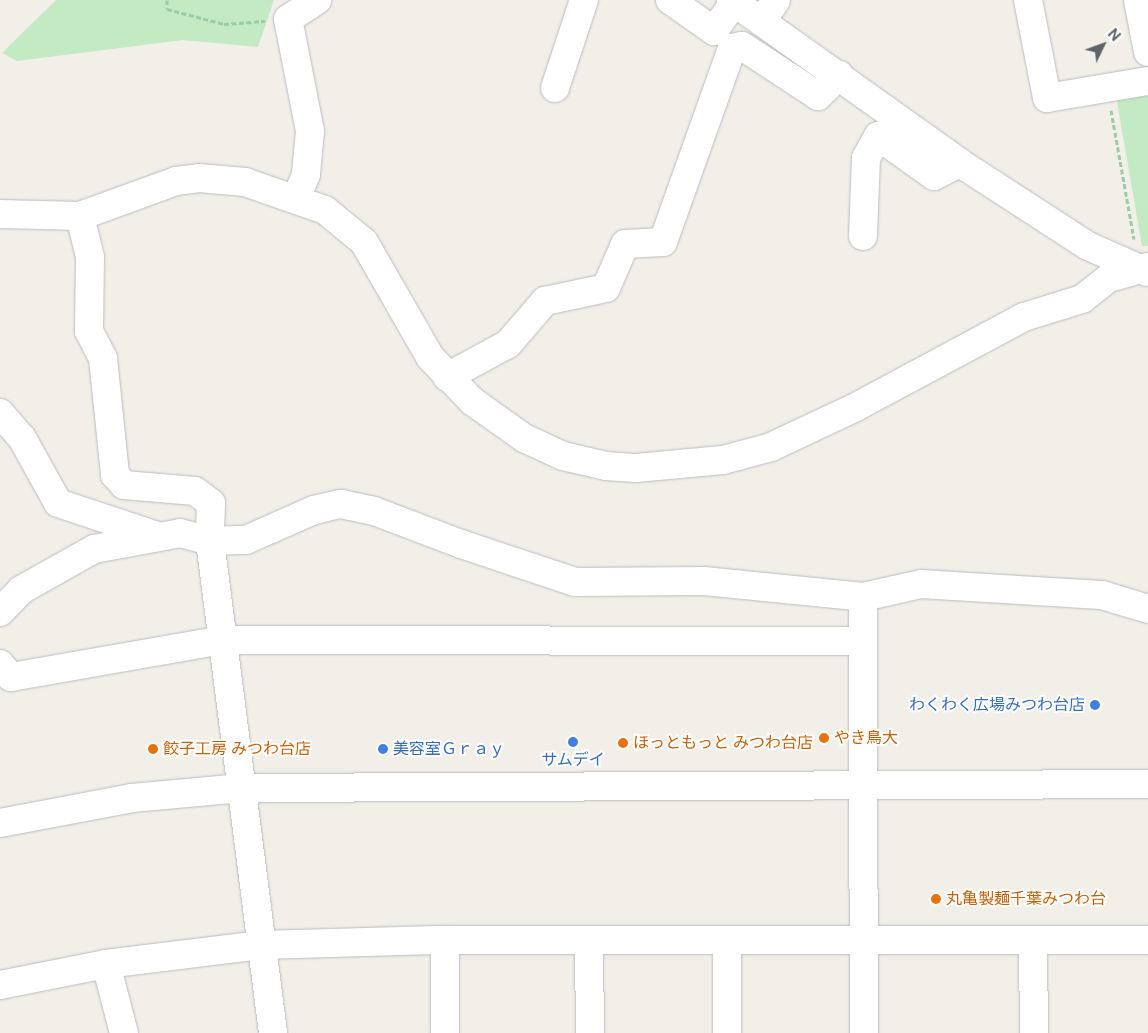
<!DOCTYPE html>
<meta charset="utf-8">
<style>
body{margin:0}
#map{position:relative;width:1148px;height:1033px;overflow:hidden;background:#f1efe7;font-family:"Public Sans","Noto Sans JP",sans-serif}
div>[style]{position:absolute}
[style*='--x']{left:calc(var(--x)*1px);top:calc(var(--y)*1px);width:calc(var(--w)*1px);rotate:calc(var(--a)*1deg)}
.green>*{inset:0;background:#c3eac2}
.path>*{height:3px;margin-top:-1.5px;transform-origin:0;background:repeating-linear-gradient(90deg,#9acca8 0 5px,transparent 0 7.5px)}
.roads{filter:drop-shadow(0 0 1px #b9bcc1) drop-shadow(0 0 1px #b9bcc1)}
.minor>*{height:28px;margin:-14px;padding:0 14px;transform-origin:14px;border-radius:14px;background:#fff}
.dots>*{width:14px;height:14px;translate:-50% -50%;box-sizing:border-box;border:2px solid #fff;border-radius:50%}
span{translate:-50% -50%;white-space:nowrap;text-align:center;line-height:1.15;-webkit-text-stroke:4px #fff;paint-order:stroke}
.shop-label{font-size:16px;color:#366cbe}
.right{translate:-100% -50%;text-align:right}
.left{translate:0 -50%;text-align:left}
.food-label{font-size:16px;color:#c56008}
.north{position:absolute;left:1078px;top:20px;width:50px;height:50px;-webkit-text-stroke:4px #fff;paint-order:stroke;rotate:48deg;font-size:14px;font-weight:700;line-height:20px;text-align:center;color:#5e6368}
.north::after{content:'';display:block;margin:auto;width:18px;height:22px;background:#5e6368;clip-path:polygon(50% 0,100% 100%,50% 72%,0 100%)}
</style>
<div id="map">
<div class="green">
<i style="clip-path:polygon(56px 0,274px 0,258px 47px,183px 40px,17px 61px,2px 53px)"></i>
<i style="clip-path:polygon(1148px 91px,1148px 246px,1142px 246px,1116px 96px)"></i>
</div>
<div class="path">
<i style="--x:167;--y:0;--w:9;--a:90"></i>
<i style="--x:167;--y:9;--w:59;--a:14.7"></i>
<i style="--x:224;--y:24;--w:41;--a:-4.2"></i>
<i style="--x:1111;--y:110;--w:131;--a:79.9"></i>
</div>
<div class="roads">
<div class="minor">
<i style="--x:670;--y:0;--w:54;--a:35.2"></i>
<i style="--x:714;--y:31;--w:35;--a:-55"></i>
<i style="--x:731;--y:0;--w:281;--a:35.4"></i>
<i style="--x:960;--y:163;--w:153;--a:33"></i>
<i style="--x:1088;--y:246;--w:64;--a:23.8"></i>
<i style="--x:1028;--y:0;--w:100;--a:79"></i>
<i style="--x:1047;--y:98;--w:102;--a:-9.6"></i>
<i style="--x:1138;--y:0;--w:53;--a:79.1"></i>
<i style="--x:762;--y:21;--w:25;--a:-56"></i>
<i style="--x:555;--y:88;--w:93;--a:-71.8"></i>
<i style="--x:296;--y:199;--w:27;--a:-68"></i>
<i style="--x:306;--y:174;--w:43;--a:-84.7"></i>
<i style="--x:310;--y:131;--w:114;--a:-101.1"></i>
<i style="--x:288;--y:19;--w:35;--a:-33"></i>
<i style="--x:0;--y:214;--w:80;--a:1.4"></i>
<i style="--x:80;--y:216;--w:102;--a:-20"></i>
<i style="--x:176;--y:181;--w:23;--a:-7"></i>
<i style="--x:199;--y:178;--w:46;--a:5"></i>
<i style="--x:245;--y:182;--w:85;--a:19.3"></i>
<i style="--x:325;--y:210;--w:50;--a:39.4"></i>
<i style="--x:364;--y:242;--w:133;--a:60.1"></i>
<i style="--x:430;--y:357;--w:61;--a:46.3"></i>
<i style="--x:472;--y:401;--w:64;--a:35.4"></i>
<i style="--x:524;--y:438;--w:43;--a:24.8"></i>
<i style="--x:563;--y:456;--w:44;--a:13.1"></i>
<i style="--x:606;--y:466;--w:30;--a:4"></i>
<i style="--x:636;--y:468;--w:87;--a:-5.3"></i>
<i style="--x:723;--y:460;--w:50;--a:-15.2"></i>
<i style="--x:771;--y:447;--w:92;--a:-25.2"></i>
<i style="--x:854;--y:408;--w:193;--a:-28.2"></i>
<i style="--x:1024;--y:317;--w:61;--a:-17.2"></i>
<i style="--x:1082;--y:299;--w:34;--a:-38"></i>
<i style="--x:1109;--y:278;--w:41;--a:-15.8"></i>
<i style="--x:80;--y:216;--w:42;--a:76.3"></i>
<i style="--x:90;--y:257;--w:74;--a:90.8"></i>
<i style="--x:89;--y:331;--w:30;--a:63"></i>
<i style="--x:103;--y:358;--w:118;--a:84.1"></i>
<i style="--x:115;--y:475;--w:13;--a:48"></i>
<i style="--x:124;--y:485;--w:71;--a:4.8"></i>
<i style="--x:195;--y:491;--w:20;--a:37"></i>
<i style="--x:211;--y:503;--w:38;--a:92"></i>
<i style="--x:210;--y:541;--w:496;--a:82.7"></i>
<i style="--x:863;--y:236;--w:78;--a:-87.8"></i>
<i style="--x:866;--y:158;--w:25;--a:-61"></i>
<i style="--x:878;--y:136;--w:69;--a:35.5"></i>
<i style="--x:934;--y:176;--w:29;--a:-27"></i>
<i style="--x:447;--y:377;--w:69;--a:-28.4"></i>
<i style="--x:508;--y:344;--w:57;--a:-49.3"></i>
<i style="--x:545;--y:301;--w:62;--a:-12"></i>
<i style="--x:606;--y:288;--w:48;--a:-66.6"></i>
<i style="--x:625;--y:244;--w:38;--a:-3"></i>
<i style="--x:663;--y:242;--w:206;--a:-70.4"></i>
<i style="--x:732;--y:48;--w:10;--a:-11"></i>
<i style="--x:742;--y:46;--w:91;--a:33.3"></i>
<i style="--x:818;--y:96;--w:30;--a:-45"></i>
<i style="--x:0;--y:413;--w:33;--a:49"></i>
<i style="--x:22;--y:438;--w:74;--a:61"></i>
<i style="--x:58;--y:503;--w:104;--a:18.4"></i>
<i style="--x:863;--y:597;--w:436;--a:89.9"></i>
<i style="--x:0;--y:612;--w:30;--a:-46"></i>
<i style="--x:21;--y:590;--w:84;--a:-29.3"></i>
<i style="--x:94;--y:549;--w:87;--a:-10.5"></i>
<i style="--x:180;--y:533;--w:31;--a:15"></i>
<i style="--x:210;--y:541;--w:36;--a:-2"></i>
<i style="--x:246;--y:540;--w:74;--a:-23.8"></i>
<i style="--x:314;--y:510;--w:28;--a:-13"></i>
<i style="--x:341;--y:504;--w:34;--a:12"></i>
<i style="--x:374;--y:511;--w:93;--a:20.8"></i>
<i style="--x:461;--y:544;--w:120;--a:18.4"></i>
<i style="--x:575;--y:582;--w:129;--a:-0.4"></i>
<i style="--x:704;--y:581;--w:160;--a:5.7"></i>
<i style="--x:863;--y:597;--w:59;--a:-12.6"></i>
<i style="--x:921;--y:584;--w:181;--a:3.5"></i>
<i style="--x:1102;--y:595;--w:48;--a:16.9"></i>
<i style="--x:0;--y:664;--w:17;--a:50"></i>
<i style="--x:11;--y:677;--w:215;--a:-9.9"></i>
<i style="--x:223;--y:640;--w:640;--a:0.09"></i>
<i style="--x:0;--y:823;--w:134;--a:-10.7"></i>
<i style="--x:132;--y:798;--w:110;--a:-5.2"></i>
<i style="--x:242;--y:788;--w:906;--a:-0.25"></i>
<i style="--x:445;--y:940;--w:93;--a:90"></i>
<i style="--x:589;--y:942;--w:91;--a:89.4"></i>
<i style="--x:727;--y:942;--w:91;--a:90"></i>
<i style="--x:1033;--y:942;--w:91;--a:89.4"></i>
<i style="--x:106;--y:964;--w:71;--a:75.4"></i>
<i style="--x:0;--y:985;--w:108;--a:-11.2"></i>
<i style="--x:106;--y:964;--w:156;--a:-7"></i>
<i style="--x:261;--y:945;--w:184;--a:-1.6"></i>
<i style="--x:445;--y:940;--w:703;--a:0"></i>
</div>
</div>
<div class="dots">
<i style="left:1095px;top:705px;background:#3f7fe0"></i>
<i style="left:824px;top:738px;background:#e8710a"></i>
<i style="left:573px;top:742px;background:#3f7fe0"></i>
<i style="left:623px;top:743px;background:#e8710a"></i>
<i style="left:153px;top:749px;background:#e8710a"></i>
<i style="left:383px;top:749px;background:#3f7fe0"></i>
<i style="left:936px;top:899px;background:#e8710a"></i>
</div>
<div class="shop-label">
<span class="right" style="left:1085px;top:705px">わくわく広場みつわ台店</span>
<span class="left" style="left:393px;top:749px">美容室Ｇｒａｙ</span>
<span style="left:573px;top:760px">サムデイ</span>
</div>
<div class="food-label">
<span class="left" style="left:834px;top:738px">やき鳥大</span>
<span class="left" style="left:633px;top:743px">ほっともっと みつわ台店</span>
<span class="left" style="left:163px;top:749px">餃子工房 みつわ台店</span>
<span class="left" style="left:946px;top:899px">丸亀製麺千葉みつわ台</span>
</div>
<div class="north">N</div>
</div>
